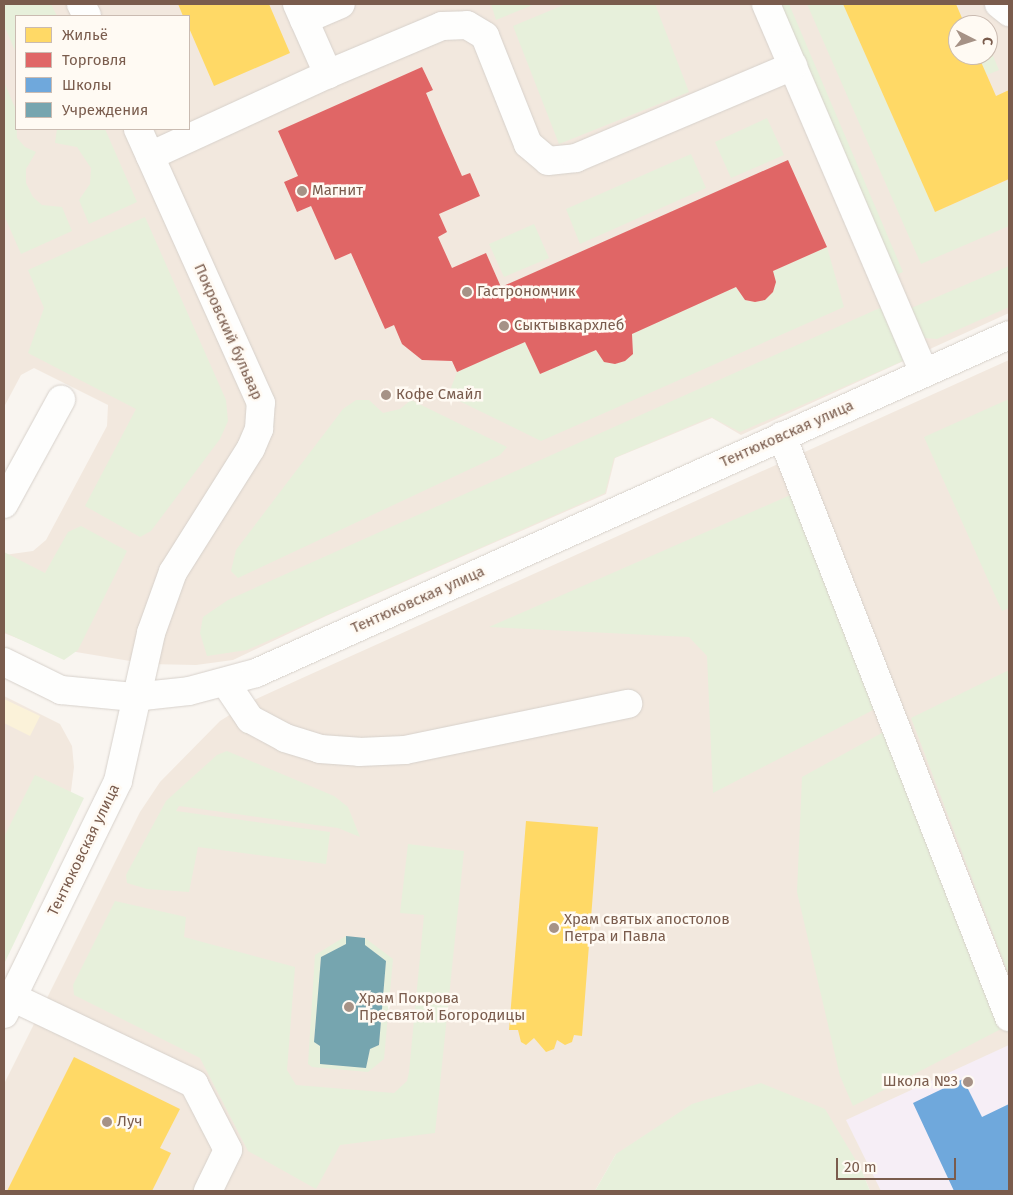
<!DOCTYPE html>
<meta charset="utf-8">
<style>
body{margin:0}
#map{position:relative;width:1013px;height:1195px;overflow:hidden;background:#f9f5f0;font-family:"Fira Sans",sans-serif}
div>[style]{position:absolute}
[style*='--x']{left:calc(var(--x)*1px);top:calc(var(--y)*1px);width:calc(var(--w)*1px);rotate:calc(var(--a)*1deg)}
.residential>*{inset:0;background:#f2e8de}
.education>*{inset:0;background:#f6eef6}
.green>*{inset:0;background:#e7f0db}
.sand>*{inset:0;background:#fbf2d9}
.homes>*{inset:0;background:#ffd966}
.shops>*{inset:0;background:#e06666}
.schools>*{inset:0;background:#6fa8dc}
.public>*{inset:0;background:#76a5af}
.roads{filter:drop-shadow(0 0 1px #d7d1cb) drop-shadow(0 0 1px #d7d1cb)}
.minor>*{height:28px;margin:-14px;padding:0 14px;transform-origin:14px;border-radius:14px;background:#fefefd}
.dots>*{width:14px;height:14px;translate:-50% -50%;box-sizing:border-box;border:2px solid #fffaf3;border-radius:50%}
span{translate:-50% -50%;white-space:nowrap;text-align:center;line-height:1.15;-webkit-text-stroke:5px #fffaf3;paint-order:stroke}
.poi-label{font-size:15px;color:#7a5c4d}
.left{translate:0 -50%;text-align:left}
.right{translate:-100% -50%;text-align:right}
.street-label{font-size:15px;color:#7a5c4d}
.frame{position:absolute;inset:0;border:5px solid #7a5c4d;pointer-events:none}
.legend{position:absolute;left:15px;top:15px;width:175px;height:115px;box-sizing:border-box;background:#fffaf3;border:1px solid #cabbb1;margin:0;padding:6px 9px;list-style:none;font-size:15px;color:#7a5c4d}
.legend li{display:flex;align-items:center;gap:10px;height:25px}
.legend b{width:25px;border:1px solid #cabbb1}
.north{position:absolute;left:948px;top:15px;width:50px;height:50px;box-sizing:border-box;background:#fffaf3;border:1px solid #cabbb1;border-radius:50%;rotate:95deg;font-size:14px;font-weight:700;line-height:20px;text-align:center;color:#7a5c4d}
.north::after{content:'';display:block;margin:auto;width:18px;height:22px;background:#a69286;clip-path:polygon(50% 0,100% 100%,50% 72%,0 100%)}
.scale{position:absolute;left:836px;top:1158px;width:120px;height:22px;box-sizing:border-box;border:2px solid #7a5c4d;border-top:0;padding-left:6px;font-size:15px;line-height:18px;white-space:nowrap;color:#7a5c4d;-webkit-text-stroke:4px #fffaf3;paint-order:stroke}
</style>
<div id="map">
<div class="residential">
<i style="clip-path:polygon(evenodd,4px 4px,1009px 4px,1009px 313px,741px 435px,712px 418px,615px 458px,606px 494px,326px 616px,233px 660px,196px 665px,148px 664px,34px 645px,4px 633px,4px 555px,33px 551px,46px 540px,107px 426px,108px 405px,34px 368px,21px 375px,4px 407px,4px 4px,16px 16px,189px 16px,189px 129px,16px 129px,16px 16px,4px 4px,958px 25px,988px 25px,988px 55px,958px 55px,958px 25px)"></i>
<i style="clip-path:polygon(1009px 360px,1009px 1191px,870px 1191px,861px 1169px,616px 1154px,595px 1191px,4px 1191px,4px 1084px,140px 812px,160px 782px,220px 721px,252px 701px,300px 679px)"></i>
<i style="clip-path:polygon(4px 696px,60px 724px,72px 746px,74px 767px,71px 791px,4px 927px)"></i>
</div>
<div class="education">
<i style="clip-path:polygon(1009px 1045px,1009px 1191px,881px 1191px,846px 1120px)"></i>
</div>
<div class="green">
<i style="clip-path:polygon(4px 4px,51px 4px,57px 16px,16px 16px,16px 53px,4px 25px)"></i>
<i style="clip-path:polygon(491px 4px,535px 4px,496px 20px)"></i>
<i style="clip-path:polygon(566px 4px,655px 4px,689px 92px,559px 144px,513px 26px)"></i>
<i style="clip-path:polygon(780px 4px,789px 4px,903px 272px,888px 279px)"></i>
<i style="clip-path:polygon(807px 4px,843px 4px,935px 212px,1009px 180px,1009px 226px,921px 264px)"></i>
<i style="clip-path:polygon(988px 44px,999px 70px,987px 75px,978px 55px,988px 55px)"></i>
<i style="clip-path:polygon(4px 82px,16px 110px,17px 138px,25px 147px,36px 152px,26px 169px,26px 183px,33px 197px,42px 205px,62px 207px,72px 231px,21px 254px,4px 215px)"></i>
<i style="clip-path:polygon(767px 118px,784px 155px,731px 178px,715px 142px)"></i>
<i style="clip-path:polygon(57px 129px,105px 129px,137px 202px,89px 224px,79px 200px,90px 184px,91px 168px,77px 147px,55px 143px)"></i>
<i style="clip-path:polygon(691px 154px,706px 188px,580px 244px,566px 209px)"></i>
<i style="clip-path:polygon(145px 217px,226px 400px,228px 421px,220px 439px,151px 531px,140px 537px,85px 506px,136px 409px,28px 353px,44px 308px,28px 270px)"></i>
<i style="clip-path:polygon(534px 224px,549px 258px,504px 277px,489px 244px)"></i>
<i style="clip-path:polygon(827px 247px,844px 307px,541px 441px,451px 397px,449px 393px,457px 372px,525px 342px,540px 374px,596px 350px,604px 362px,615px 364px,625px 361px,633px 354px,632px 334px,736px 287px,745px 300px,755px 302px,765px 300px,773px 271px)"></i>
<i style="clip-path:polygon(1009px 266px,1009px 307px,937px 339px,924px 338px,909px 309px)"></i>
<i style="clip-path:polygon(882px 307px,905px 360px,740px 432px,711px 417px,614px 458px,605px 493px,247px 650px,207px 656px,200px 633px,203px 617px,228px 600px)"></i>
<i style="clip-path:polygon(1009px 399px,1009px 608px,1002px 611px,924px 437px)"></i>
<i style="clip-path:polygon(356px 400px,369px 400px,383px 413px,400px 409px,411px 400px,507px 447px,500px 455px,238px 578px,231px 571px,236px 550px,343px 409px)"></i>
<i style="clip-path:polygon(795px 493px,877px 708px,713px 793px,707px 656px,689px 637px,489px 627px)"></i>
<i style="clip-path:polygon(81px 526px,127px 551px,78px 650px,64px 660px,4px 632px,4px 552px,45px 573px,68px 532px)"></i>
<i style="clip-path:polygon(1009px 670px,1009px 976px,911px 718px)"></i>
<i style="clip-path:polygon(889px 729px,1001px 1029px,853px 1106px,840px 1076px,797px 892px,802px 777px)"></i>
<i style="clip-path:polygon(227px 751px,334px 796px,348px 807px,360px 837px,338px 828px,179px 806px,176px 811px,330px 832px,326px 864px,198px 847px,189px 892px,147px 889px,127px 883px,126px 875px,166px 801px,217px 755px)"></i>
<i style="clip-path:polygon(35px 775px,84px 798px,4px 964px,4px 837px)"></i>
<i style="clip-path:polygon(408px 844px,464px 851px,435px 1133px,340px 1145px,316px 1189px,248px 1151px,200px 1058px,74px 995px,73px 985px,115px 901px,186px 917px,184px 937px,295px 967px,287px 1070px,296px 1085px,394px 1093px,407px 1081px,409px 1072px,424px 915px,400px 913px)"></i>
<i style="clip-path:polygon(346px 936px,346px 944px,321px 957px,314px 1041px,320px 1046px,321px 1064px,366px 1068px,370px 1049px,379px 1045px,386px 961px,365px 945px,365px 938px,393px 959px,384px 1059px,368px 1072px,312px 1067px,308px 1064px,315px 955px)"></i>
<i style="clip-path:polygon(761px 1083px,825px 1109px,861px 1169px,870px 1191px,595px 1191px,616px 1154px,692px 1104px)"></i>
</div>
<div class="sand">
<i style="clip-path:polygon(4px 699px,40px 716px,30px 736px,4px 723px)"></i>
</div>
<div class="homes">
<i style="clip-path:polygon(178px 4px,269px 4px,290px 53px,214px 86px,189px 28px,189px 16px,183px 16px)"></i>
<i style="clip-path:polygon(843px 4px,956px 4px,965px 25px,958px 25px,958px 55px,978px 55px,996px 96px,1009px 90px,1009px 179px,935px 212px)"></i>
<i style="clip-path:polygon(526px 821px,598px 827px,582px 1036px,574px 1035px,572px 1042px,565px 1045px,557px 1040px,554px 1049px,546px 1052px,534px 1038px,526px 1045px,521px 1042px,518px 1030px,509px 1030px)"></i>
<i style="clip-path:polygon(74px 1057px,180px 1109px,160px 1148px,171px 1153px,152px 1191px,7px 1191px)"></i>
</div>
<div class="shops">
<i style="clip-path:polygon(422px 67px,433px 90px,426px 93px,443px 133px,462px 176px,470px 173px,480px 196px,439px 214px,447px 232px,438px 237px,452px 268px,486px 253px,501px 287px,788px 160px,827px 247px,773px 271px,776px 282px,773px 292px,765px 300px,755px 302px,745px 300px,736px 287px,632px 334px,633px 354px,625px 361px,615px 364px,604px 362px,596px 350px,540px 374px,525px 342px,457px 372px,452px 361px,422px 360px,402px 344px,394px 325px,385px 329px,351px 253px,335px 260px,311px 206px,297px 212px,284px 182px,298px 176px,278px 131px)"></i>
<i style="clip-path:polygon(386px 388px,391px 399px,385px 402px,380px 391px)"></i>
</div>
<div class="schools">
<i style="clip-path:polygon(963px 1079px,982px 1117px,1009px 1104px,1009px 1191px,954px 1191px,913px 1103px)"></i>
</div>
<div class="public">
<i style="clip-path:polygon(346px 936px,365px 938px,365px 945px,386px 961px,379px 1045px,370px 1049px,366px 1068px,320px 1064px,320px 1046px,314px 1042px,321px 957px,346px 944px)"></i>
</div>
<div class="roads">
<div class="minor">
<i style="--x:81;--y:4;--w:13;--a:63"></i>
<i style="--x:297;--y:4;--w:77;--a:66.1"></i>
<i style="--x:766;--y:4;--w:401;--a:66.8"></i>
<i style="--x:999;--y:4;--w:13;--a:39"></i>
<i style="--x:304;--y:20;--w:40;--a:-23.4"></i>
<i style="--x:150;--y:156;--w:196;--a:-24.7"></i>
<i style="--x:328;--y:74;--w:124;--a:-22.8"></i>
<i style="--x:442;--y:26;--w:25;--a:-2"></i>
<i style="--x:467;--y:25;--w:21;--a:31"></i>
<i style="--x:485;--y:36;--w:116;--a:68.3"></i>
<i style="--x:528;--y:144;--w:26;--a:40"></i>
<i style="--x:548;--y:161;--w:28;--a:-6"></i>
<i style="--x:576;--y:158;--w:236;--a:-23"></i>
<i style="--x:782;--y:436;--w:624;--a:68.66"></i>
<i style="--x:4;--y:504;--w:119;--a:-61.3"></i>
<i style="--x:4;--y:662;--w:64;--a:26.2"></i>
<i style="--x:61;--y:690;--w:73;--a:5.5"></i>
<i style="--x:134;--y:697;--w:55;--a:-6.2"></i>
<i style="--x:189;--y:691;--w:69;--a:-15"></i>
<i style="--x:256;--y:673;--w:825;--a:-24.17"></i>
<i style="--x:225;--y:682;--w:45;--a:56"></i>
<i style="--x:250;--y:719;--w:40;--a:28"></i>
<i style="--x:285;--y:738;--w:37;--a:17"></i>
<i style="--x:320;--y:749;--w:39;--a:4"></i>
<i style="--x:359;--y:752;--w:46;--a:-2.5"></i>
<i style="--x:405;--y:750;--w:228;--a:-11.7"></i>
<i style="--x:12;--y:997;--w:202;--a:25.5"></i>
<i style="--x:194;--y:1084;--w:74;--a:62.7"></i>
<i style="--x:228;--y:1150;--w:46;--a:116"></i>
<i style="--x:4;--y:1014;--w:259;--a:-63.9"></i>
<i style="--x:118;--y:781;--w:152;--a:-77.4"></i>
<i style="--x:151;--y:633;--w:65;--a:-70.2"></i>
<i style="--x:173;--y:572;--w:146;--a:-57.8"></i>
<i style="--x:251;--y:448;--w:21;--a:-67"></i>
<i style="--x:259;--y:429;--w:26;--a:-86"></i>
<i style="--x:261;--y:403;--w:300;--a:-114.2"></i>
</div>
</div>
<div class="dots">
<i style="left:302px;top:191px;background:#a69286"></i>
<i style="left:467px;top:292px;background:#a69286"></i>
<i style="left:504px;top:326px;background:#a69286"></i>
<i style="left:386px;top:395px;background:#a69286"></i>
<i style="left:554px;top:928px;background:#a69286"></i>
<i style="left:349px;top:1007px;background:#a69286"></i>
<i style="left:968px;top:1082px;background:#a69286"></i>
<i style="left:107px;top:1122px;background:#a69286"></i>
</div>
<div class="poi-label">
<span class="left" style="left:312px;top:191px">Магнит</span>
<span class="left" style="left:477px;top:292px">Гастрономчик</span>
<span class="left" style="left:514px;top:326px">Сыктывкархлеб</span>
<span class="left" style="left:396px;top:395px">Кофе Смайл</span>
<span class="left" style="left:564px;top:928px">Храм святых апостолов<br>Петра и Павла</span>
<span class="left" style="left:359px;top:1007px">Храм Покрова<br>Пресвятой Богородицы</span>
<span class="right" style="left:958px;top:1082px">Школа №3</span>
<span class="left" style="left:117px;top:1122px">Луч</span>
</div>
<div class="street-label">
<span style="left:228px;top:332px;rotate:66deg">Покровский бульвар</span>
<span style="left:787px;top:434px;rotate:-24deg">Тентюковская улица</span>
<span style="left:418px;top:600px;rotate:-24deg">Тентюковская улица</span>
<span style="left:84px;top:850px;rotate:-64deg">Тентюковская улица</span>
</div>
<div class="frame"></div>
<ul class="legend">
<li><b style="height:14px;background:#ffd966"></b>Жильё</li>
<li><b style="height:14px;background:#e06666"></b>Торговля</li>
<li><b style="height:14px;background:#6fa8dc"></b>Школы</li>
<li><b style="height:14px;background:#76a5af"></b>Учреждения</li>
</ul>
<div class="north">С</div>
<div class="scale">20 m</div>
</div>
